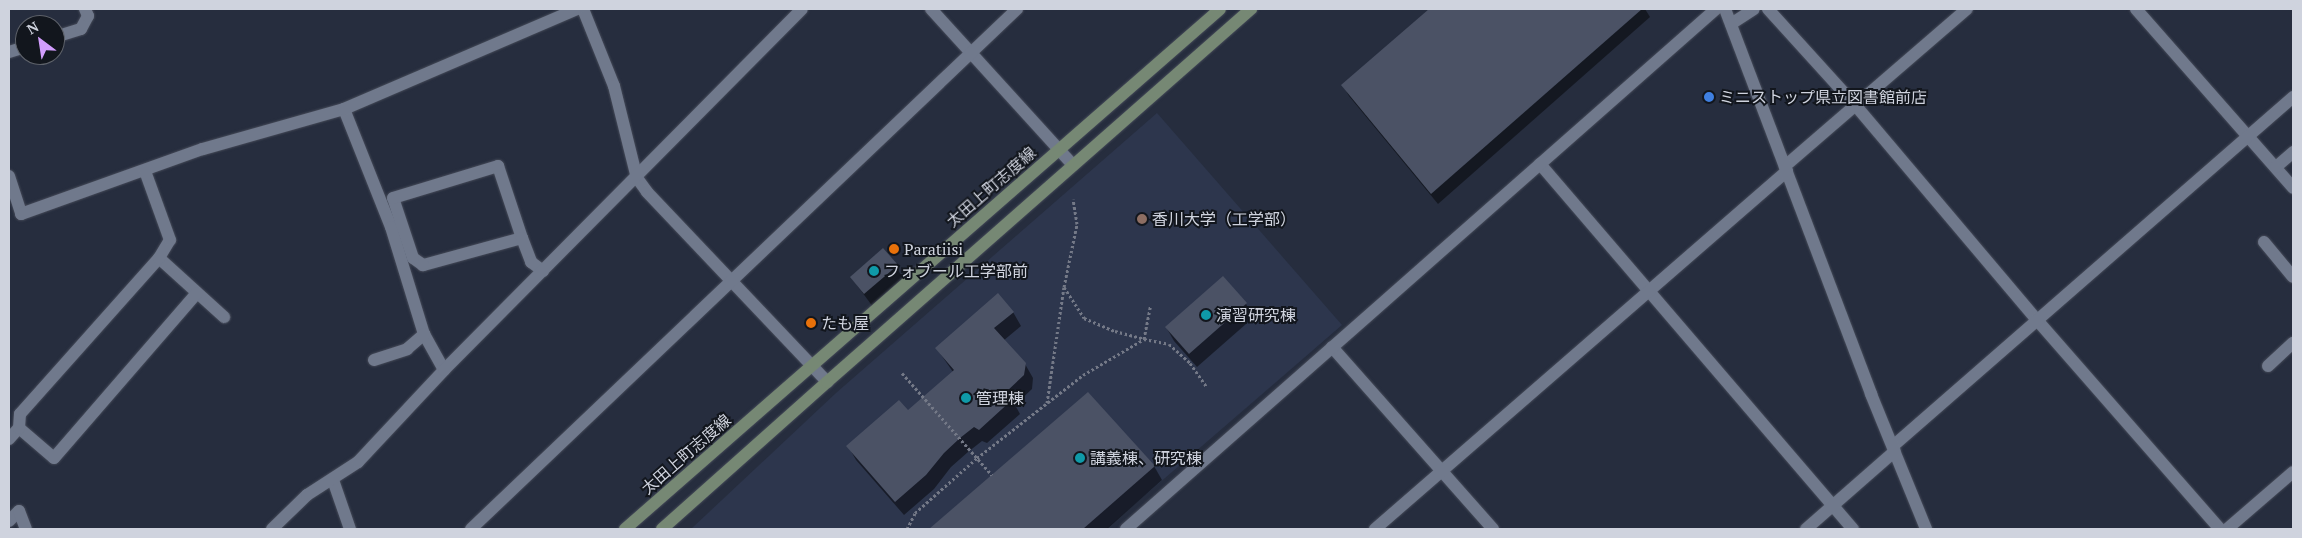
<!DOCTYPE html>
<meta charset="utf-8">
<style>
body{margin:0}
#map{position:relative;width:2302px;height:538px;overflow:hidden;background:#262d3e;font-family:"PT Serif","Noto Sans JP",serif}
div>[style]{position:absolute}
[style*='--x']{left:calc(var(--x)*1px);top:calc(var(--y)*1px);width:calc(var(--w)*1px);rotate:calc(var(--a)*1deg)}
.built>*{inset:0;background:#2d364d}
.shadow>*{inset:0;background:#0007}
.building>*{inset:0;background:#4b5265}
.path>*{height:3px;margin-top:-1.5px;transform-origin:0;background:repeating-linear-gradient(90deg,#747987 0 2.5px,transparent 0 5px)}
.roads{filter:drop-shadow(0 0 1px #454a58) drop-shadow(0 0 1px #454a58)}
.minor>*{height:12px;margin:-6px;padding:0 6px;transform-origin:6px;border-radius:6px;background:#70798c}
.tertiary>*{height:12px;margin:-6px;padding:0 6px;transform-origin:6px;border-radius:6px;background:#70798c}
.secondary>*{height:12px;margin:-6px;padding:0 6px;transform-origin:6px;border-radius:6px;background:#768874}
.dots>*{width:14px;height:14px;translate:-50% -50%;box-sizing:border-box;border:2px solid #12161d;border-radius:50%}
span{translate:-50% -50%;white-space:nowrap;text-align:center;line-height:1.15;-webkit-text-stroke:4px #12161d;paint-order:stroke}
.poi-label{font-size:16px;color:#cfd3de}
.left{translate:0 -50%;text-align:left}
.street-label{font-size:16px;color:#cfd3de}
.frame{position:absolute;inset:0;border:10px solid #cfd3de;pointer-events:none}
.north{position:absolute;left:15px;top:15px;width:50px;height:50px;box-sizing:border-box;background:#12161d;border:1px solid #5e626a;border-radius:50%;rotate:329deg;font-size:14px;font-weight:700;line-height:20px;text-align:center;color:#cfd3de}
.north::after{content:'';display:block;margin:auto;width:18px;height:22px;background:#d29dfd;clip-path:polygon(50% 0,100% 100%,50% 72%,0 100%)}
</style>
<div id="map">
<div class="built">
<i style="clip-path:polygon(1157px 113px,1342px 325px,1106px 529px,691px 529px,836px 393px)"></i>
</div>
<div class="shadow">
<i style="clip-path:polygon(1431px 9px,1645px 9px,1650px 17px,1438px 204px,1349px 96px,1343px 86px)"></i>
<i style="clip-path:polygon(883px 250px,905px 280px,873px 307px,851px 277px)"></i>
<i style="clip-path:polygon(1246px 304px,1254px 317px,1197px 367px,1174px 341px,1166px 327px)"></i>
<i style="clip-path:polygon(1013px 312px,1021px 326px,1003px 341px,1025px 364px,1033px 378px,1032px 389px,1015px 405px,1020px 414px,987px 443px,982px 441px,968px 452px,951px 467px,934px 489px,904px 515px,856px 460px,848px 446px,908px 412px,953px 372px,937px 349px)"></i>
<i style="clip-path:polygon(1088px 394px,1154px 466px,1162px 480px,1107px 529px,931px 529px)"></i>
</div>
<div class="building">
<i style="clip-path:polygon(1429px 9px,1642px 9px,1431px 194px,1341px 85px)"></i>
<i style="clip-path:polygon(883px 248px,898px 265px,864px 294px,850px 277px)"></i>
<i style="clip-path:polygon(1223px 276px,1247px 303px,1189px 354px,1165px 327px)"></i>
<i style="clip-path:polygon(998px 293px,1014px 312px,994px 328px,1026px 363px,1024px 375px,1006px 392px,1013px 399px,979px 430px,974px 427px,960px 438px,944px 453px,926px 475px,895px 502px,846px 446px,899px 400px,908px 410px,954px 370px,935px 348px)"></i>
<i style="clip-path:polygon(1088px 392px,1155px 466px,1083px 529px,929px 529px)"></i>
</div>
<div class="path">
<i style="--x:1064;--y:287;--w:37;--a:57"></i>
<i style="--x:1084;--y:318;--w:34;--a:23"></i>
<i style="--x:1115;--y:331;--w:30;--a:15"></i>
<i style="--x:1144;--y:339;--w:33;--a:-79"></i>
<i style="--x:902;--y:373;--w:136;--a:48.6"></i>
<i style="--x:1047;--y:403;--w:117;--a:-81.7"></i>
<i style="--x:1064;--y:287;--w:64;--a:-78.3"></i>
<i style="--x:1077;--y:224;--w:25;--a:-99"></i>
<i style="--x:907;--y:529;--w:18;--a:-63"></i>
<i style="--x:915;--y:513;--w:83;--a:-41.6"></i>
<i style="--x:977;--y:458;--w:135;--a:-38.1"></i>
<i style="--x:1083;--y:375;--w:71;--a:-30.5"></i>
<i style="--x:1144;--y:339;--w:25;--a:11"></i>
<i style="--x:1169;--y:344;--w:28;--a:42"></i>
<i style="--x:1190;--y:363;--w:28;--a:55"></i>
</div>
<div class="roads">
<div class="minor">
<i style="--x:583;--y:9;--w:83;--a:68.1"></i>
<i style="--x:614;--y:86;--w:95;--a:76"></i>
<i style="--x:637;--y:178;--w:17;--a:54"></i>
<i style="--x:647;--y:192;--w:262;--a:46.5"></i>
<i style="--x:931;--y:9;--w:211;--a:47.7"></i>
<i style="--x:1768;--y:9;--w:131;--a:47.8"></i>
<i style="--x:1856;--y:106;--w:280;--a:49.8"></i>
<i style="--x:2037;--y:320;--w:278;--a:48.8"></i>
<i style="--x:2136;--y:9;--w:238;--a:48.7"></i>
<i style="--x:1731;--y:24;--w:27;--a:-33"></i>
<i style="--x:55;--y:37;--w:27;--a:-17"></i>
<i style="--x:81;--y:29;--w:15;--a:-62"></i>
<i style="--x:88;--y:16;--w:8;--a:-113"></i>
<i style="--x:9;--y:52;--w:17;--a:-17"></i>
<i style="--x:344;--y:109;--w:127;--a:68.3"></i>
<i style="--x:391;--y:227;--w:112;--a:72.9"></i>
<i style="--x:424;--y:334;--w:41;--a:60.9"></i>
<i style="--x:1540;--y:164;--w:481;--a:49.4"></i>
<i style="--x:1785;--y:166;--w:240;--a:-40.8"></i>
<i style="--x:2276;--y:167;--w:23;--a:-41"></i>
<i style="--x:9;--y:176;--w:40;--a:72"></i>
<i style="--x:21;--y:214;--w:193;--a:-19.7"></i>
<i style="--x:203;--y:149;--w:147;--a:-15.8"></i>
<i style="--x:344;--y:109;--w:254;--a:-23.2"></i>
<i style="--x:522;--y:238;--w:103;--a:164.7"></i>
<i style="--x:423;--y:265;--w:12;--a:-145"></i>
<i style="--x:413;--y:258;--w:63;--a:-108.4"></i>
<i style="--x:393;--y:198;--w:110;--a:-16.9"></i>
<i style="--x:498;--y:166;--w:76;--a:71.6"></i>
<i style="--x:522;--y:238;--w:26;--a:69"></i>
<i style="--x:531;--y:262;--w:15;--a:37"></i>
<i style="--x:2264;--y:242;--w:45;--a:50.4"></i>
<i style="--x:159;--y:258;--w:88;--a:42.2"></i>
<i style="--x:1332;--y:347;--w:243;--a:48.5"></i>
<i style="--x:374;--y:360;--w:35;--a:-18"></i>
<i style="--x:407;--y:349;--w:23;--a:-41"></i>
<i style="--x:2268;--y:366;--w:34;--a:-43"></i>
<i style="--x:19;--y:428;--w:46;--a:40.6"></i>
<i style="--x:54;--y:458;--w:218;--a:-49.1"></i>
<i style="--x:9;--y:439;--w:15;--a:-48"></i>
<i style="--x:19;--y:428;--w:14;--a:-86"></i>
<i style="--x:20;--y:414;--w:209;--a:-48.3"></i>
<i style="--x:159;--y:258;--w:21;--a:-59"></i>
<i style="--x:170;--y:240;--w:73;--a:-109.9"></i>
<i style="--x:1893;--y:446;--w:531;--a:-41.1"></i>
<i style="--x:333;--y:480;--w:52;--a:70.9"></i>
<i style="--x:9;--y:521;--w:14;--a:-45"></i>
<i style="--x:19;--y:511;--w:19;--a:69"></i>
<i style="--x:272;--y:529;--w:49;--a:-44.2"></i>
<i style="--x:307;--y:495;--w:61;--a:-32.9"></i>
<i style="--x:358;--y:462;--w:126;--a:-46.9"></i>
<i style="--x:444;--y:370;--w:508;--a:-45.24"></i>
<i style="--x:471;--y:529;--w:754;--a:-43.6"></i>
<i style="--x:1375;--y:529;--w:546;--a:-40.99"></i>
<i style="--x:1806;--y:529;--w:118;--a:-41.2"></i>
<i style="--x:2227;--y:529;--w:87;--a:-40.8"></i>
</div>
<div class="tertiary">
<i style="--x:1725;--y:9;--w:412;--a:69.2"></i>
<i style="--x:1871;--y:394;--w:146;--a:67.8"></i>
<i style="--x:1126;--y:529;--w:786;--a:-41.39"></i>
</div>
<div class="secondary">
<i style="--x:625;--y:529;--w:790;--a:-41.15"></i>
<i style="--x:662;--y:529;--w:221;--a:-41.7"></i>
<i style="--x:827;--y:382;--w:565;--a:-41.34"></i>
</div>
</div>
<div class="dots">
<i style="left:1709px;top:97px;background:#3f7fe0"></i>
<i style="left:1142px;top:219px;background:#8d6e63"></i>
<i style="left:894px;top:249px;background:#e8710a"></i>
<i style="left:874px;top:271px;background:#0f9aa8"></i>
<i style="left:1206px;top:315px;background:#0f9aa8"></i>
<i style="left:811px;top:323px;background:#e8710a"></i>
<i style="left:966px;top:398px;background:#0f9aa8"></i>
<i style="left:1080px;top:458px;background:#0f9aa8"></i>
</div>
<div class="poi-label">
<span class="left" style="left:1719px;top:97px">ミニストップ県立図書館前店</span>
<span class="left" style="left:1152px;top:219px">香川大学（工学部）</span>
<span class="left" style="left:904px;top:249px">Paratiisi</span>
<span class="left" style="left:884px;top:271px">フォブール工学部前</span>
<span class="left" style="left:1216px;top:315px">演習研究棟</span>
<span class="left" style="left:821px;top:323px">たも屋</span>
<span class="left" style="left:976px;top:398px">管理棟</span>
<span class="left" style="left:1090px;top:458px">講義棟、研究棟</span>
</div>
<div class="street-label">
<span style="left:991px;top:187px;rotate:-41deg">太田上町志度線</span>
<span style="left:686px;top:454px;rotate:-41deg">太田上町志度線</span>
</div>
<div class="frame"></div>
<div class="north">N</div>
</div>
